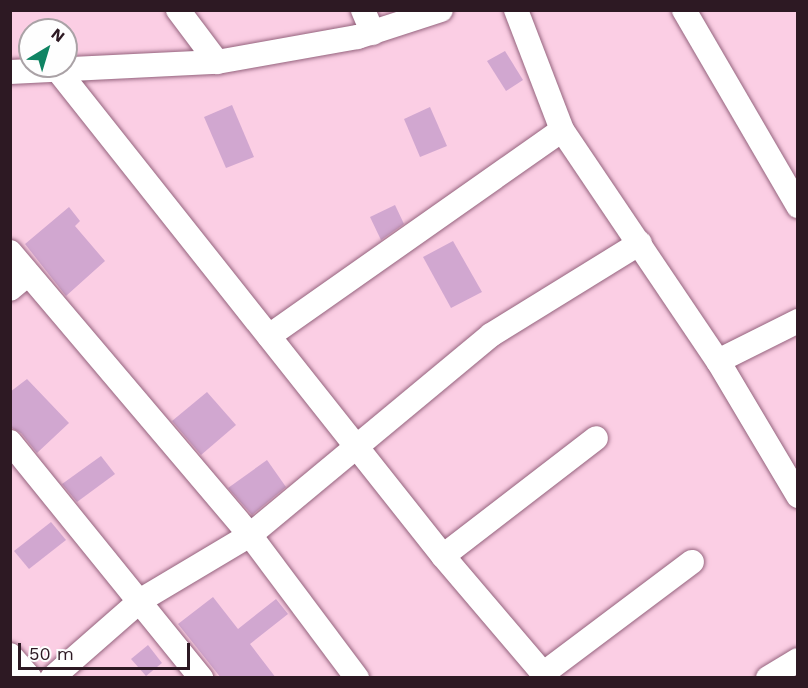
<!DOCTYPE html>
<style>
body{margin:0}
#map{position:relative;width:808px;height:688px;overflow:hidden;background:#fbcee4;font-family:"Work Sans",sans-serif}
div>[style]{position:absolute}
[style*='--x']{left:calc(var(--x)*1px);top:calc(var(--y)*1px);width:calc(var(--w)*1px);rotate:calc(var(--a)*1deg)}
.building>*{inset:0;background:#d1a7d0}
.roads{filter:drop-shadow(0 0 2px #94637d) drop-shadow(0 0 2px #94637d)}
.street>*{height:24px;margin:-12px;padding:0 12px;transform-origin:12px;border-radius:12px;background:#fff}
span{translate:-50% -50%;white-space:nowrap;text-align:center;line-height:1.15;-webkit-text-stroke:6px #fefefe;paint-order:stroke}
.frame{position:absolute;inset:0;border:12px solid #2d1923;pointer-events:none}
.north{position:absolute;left:18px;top:18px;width:60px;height:60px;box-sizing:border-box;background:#fefefe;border:2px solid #aaa2a6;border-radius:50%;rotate:38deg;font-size:16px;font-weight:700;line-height:24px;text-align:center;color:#2d1923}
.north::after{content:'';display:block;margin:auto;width:21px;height:27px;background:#0f8463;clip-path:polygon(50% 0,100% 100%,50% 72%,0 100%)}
.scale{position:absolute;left:18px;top:643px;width:172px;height:27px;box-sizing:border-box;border:3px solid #2d1923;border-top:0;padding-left:8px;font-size:18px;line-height:21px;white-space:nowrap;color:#2d1923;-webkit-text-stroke:4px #fefefe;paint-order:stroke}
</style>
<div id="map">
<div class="building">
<i style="clip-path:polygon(505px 51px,523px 80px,506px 91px,487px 61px)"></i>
<i style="clip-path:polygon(232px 105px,254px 157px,226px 168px,204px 117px)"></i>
<i style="clip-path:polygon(430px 107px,447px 146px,420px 157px,404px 119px)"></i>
<i style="clip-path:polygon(395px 205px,404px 224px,381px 240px,370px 217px)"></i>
<i style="clip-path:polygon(69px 207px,80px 221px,75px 226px,105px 261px,66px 296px,25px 244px)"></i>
<i style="clip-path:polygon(453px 241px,482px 292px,451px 308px,423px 257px)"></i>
<i style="clip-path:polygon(27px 379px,69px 423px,37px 453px,21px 433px,10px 427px,10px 392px)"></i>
<i style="clip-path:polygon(207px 392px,236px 425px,201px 455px,172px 421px)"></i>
<i style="clip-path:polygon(101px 456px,115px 474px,77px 502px,62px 484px)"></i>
<i style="clip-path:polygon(267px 460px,286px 487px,252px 515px,228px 488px)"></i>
<i style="clip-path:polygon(51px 522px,66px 540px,29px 569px,14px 551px)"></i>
<i style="clip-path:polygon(213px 597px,238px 629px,276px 599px,288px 614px,250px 644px,276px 678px,221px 678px,178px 624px)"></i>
<i style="clip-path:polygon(148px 645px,162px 663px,146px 676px,131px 659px)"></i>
</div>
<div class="roads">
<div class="street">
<i style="--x:178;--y:10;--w:65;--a:53.1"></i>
<i style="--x:363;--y:10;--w:25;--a:67"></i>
<i style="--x:516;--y:10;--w:129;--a:69"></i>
<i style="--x:562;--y:130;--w:279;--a:56"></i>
<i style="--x:718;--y:361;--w:157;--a:59.3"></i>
<i style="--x:684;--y:10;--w:227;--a:59.8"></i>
<i style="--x:56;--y:68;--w:623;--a:51.58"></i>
<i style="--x:443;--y:556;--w:160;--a:49.6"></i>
<i style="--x:10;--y:72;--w:207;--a:-2.8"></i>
<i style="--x:217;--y:62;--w:143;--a:-10.1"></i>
<i style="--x:358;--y:37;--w:87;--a:-18"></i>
<i style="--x:10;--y:252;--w:371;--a:49.7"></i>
<i style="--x:250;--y:535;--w:179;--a:53.2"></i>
<i style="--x:10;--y:289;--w:23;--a:-40"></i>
<i style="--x:269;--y:336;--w:358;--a:-35.1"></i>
<i style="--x:718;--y:361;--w:89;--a:-26.6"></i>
<i style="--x:10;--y:442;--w:304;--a:51"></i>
<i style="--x:443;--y:556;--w:193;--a:-37.6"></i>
<i style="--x:10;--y:655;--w:30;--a:49"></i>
<i style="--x:544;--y:673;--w:185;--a:-36.9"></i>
<i style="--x:52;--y:678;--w:118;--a:-41.2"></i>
<i style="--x:141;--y:600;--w:127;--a:-30.8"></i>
<i style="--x:250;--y:535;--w:313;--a:-39.7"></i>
<i style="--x:491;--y:335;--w:175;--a:-31.7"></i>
<i style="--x:768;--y:678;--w:35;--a:-31"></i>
</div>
</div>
<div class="frame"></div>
<div class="north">N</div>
<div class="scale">50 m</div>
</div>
